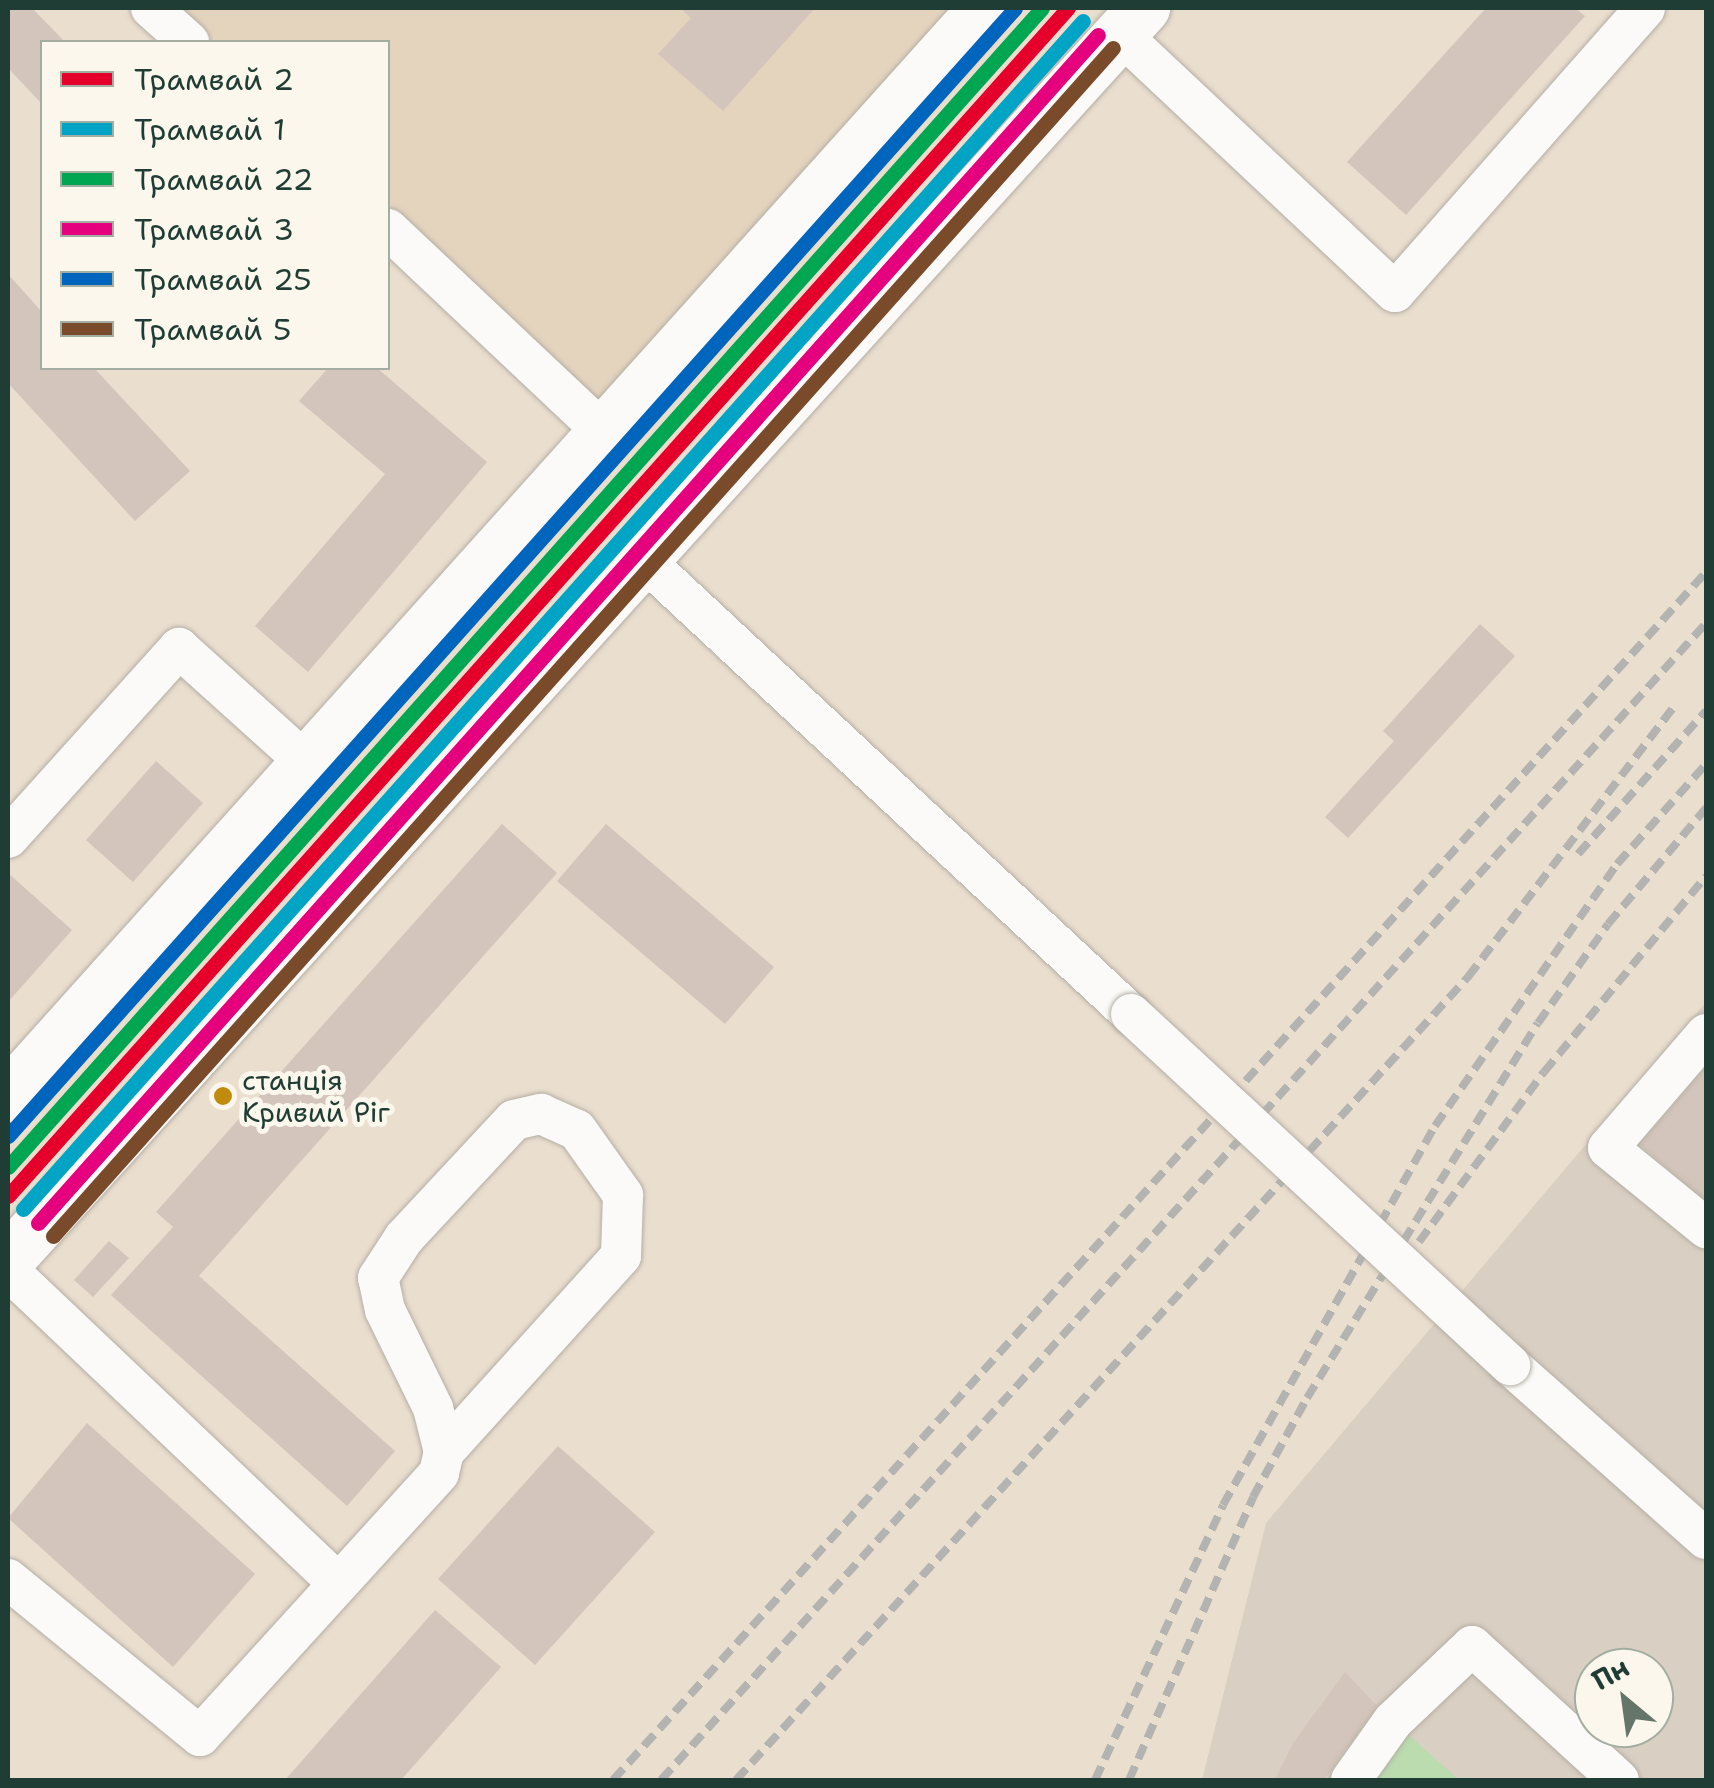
<!DOCTYPE html>
<meta charset="utf-8">
<style>
body{margin:0}
#map{position:relative;width:1714px;height:1788px;overflow:hidden;background:#eadecf;font-family:"Shantell Sans",sans-serif}
div>[style]{position:absolute}
[style*='--x']{left:calc(var(--x)*1px);top:calc(var(--y)*1px);width:calc(var(--w)*1px);rotate:calc(var(--a)*1deg)}
.built>*{inset:0;background:#e4d4be}
.industrial>*{inset:0;background:#dacfc3}
.green>*{inset:0;background:#badcaf}
.building>*{inset:0;background:#d3c5bb}
.roads{filter:drop-shadow(0 0 2px #b4afa5) drop-shadow(0 0 2px #b4afa5)}
.minor>*{height:40px;margin:-20px;padding:0 20px;transform-origin:20px;border-radius:20px;background:#fcfaf8}
.major>*{height:52px;margin:-26px;padding:0 26px;transform-origin:26px;border-radius:26px;background:#fcfaf8}
.rail>*{height:8px;margin-top:-4px;transform-origin:0;background:repeating-linear-gradient(90deg,#b3b4b1 0 15px,transparent 0 23px)}
.bridges{filter:drop-shadow(0 0 2px #b4afa5) drop-shadow(0 0 2px #b4afa5)}
.minor-bridge>*{height:40px;margin:-20px;padding:0 20px;transform-origin:20px;border-radius:20px;background:#fcfaf8}
.tram-1>*{height:15px;margin:-7.5px;padding:0 7.5px;transform-origin:7.5px;border-radius:7.5px;background:#e4002b}
.tram-2>*{height:15px;margin:-7.5px;padding:0 7.5px;transform-origin:7.5px;border-radius:7.5px;background:#02a4c6}
.tram-3>*{height:15px;margin:-7.5px;padding:0 7.5px;transform-origin:7.5px;border-radius:7.5px;background:#00a651}
.tram-4>*{height:15px;margin:-7.5px;padding:0 7.5px;transform-origin:7.5px;border-radius:7.5px;background:#e5007d}
.tram-5>*{height:15px;margin:-7.5px;padding:0 7.5px;transform-origin:7.5px;border-radius:7.5px;background:#0065bd}
.tram-6>*{height:15px;margin:-7.5px;padding:0 7.5px;transform-origin:7.5px;border-radius:7.5px;background:#7a4b2a}
.dots>*{width:28px;height:28px;translate:-50% -50%;box-sizing:border-box;border:5px solid #fbf7ec;border-radius:50%}
span{translate:-50% -50%;white-space:nowrap;text-align:center;line-height:1.15;-webkit-text-stroke:10px #fbf7ec;paint-order:stroke}
.bus-label{font-size:28px;color:#1f3d34}
.left{translate:0 -50%;text-align:left}
.frame{position:absolute;inset:0;border:10px solid #1f3d34;pointer-events:none}
.legend{position:absolute;left:40px;top:40px;width:350px;height:330px;box-sizing:border-box;background:#fbf7ec;border:2px solid #a3ada2;margin:0;padding:12px 18px;list-style:none;font-size:30px;color:#1f3d34}
.legend li{display:flex;align-items:center;gap:20px;height:50px}
.legend b{width:50px;border:2px solid #a3ada2}
.north{position:absolute;left:1574px;top:1648px;width:100px;height:100px;box-sizing:border-box;background:#fbf7ec;border:2px solid #a3ada2;border-radius:50%;rotate:331deg;font-size:28px;font-weight:700;line-height:40px;text-align:center;color:#1f3d34}
.north::after{content:'';display:block;margin:auto;width:35px;height:45px;background:#66756a;clip-path:polygon(50% 0,100% 100%,50% 72%,0 100%)}
</style>
<div id="map">
<div class="built">
<i style="clip-path:polygon(151px 8px,985px 8px,602px 431px,388px 229px,388px 42px,189px 42px)"></i>
</div>
<div class="industrial">
<i style="clip-path:polygon(evenodd,1706px 1002px,1706px 1780px,1202px 1780px,1266px 1523px,1706px 1002px,1594px 1668px,1654px 1668px,1654px 1728px,1594px 1728px,1594px 1668px)"></i>
</div>
<div class="green">
<i style="clip-path:polygon(1393px 1721px,1459px 1780px,1351px 1780px)"></i>
</div>
<div class="building">
<i style="clip-path:polygon(8px 8px,32px 8px,65px 42px,42px 42px,42px 104px,8px 68px)"></i>
<i style="clip-path:polygon(680px 8px,815px 8px,723px 111px,658px 54px,691px 18px)"></i>
<i style="clip-path:polygon(1486px 8px,1575px 8px,1585px 16px,1406px 215px,1347px 162px)"></i>
<i style="clip-path:polygon(8px 274px,42px 312px,42px 368px,94px 368px,190px 471px,135px 521px,8px 383px)"></i>
<i style="clip-path:polygon(328px 368px,377px 368px,487px 462px,308px 672px,255px 626px,385px 474px,299px 401px)"></i>
<i style="clip-path:polygon(1480px 624px,1515px 656px,1348px 838px,1325px 817px,1394px 741px,1383px 731px)"></i>
<i style="clip-path:polygon(156px 761px,203px 803px,133px 882px,86px 840px)"></i>
<i style="clip-path:polygon(502px 824px,557px 873px,199px 1276px,395px 1451px,347px 1506px,111px 1295px,173px 1227px,156px 1212px)"></i>
<i style="clip-path:polygon(606px 824px,774px 967px,725px 1024px,557px 881px)"></i>
<i style="clip-path:polygon(8px 873px,72px 930px,8px 1002px)"></i>
<i style="clip-path:polygon(1706px 1067px,1706px 1202px,1640px 1144px)"></i>
<i style="clip-path:polygon(109px 1241px,129px 1258px,93px 1297px,74px 1280px)"></i>
<i style="clip-path:polygon(87px 1423px,255px 1574px,173px 1667px,8px 1518px)"></i>
<i style="clip-path:polygon(558px 1446px,655px 1532px,535px 1665px,438px 1579px)"></i>
<i style="clip-path:polygon(435px 1610px,501px 1667px,401px 1780px,285px 1780px)"></i>
<i style="clip-path:polygon(1345px 1672px,1377px 1706px,1324px 1780px,1275px 1780px,1293px 1743px)"></i>
</div>
<div class="roads">
<div class="minor">
<i style="--x:151;--y:8;--w:51;--a:41.8"></i>
<i style="--x:1120;--y:34;--w:377;--a:43.2"></i>
<i style="--x:1395;--y:292;--w:378;--a:-48.6"></i>
<i style="--x:388;--y:229;--w:294;--a:43.3"></i>
<i style="--x:645;--y:561;--w:664;--a:42.99"></i>
<i style="--x:8;--y:838;--w:256;--a:-48"></i>
<i style="--x:179;--y:648;--w:173;--a:42"></i>
<i style="--x:1706;--y:1034;--w:150;--a:130.7"></i>
<i style="--x:1608;--y:1148;--w:127;--a:39.2"></i>
<i style="--x:8;--y:1270;--w:455;--a:43.5"></i>
<i style="--x:1510;--y:1365;--w:262;--a:41.6"></i>
<i style="--x:8;--y:1579;--w:248;--a:39.3"></i>
<i style="--x:200;--y:1736;--w:355;--a:-47.7"></i>
<i style="--x:439;--y:1473;--w:22;--a:-77"></i>
<i style="--x:444;--y:1452;--w:45;--a:-104"></i>
<i style="--x:433;--y:1408;--w:109;--a:-116.1"></i>
<i style="--x:385;--y:1310;--w:33;--a:-102"></i>
<i style="--x:378;--y:1278;--w:48;--a:-57"></i>
<i style="--x:404;--y:1238;--w:161;--a:-47"></i>
<i style="--x:514;--y:1120;--w:28;--a:-13"></i>
<i style="--x:541;--y:1114;--w:39;--a:24"></i>
<i style="--x:577;--y:1130;--w:80;--a:54.7"></i>
<i style="--x:623;--y:1195;--w:61;--a:91.9"></i>
<i style="--x:621;--y:1256;--w:264;--a:132.1"></i>
<i style="--x:1351;--y:1780;--w:72;--a:-54.6"></i>
<i style="--x:1393;--y:1721;--w:109;--a:-43.5"></i>
<i style="--x:1472;--y:1646;--w:199;--a:42.4"></i>
</div>
<div class="major">
<i style="--x:8;--y:1096;--w:1462;--a:-48.08"></i>
<i style="--x:8;--y:1260;--w:1691;--a:-47.78"></i>
</div>
</div>
<div class="rail">
<i style="--x:1578;--y:854;--w:192;--a:-48.2"></i>
<i style="--x:1419;--y:1242;--w:211;--a:-53.7"></i>
<i style="--x:1544;--y:1072;--w:254;--a:-50.4"></i>
<i style="--x:613;--y:1780;--w:1629;--a:-47.86"></i>
<i style="--x:661;--y:1780;--w:1559;--a:-47.91"></i>
<i style="--x:736;--y:1780;--w:1087;--a:-47.65"></i>
<i style="--x:1468;--y:977;--w:340;--a:-52.7"></i>
<i style="--x:1095;--y:1780;--w:303;--a:-65"></i>
<i style="--x:1223;--y:1505;--w:434;--a:-60.8"></i>
<i style="--x:1435;--y:1126;--w:319;--a:-55.2"></i>
<i style="--x:1617;--y:864;--w:134;--a:-48.3"></i>
<i style="--x:1129;--y:1780;--w:309;--a:-66.3"></i>
<i style="--x:1253;--y:1497;--w:113;--a:-61.4"></i>
<i style="--x:1307;--y:1398;--w:440;--a:-58.4"></i>
<i style="--x:1538;--y:1023;--w:121;--a:-54.7"></i>
<i style="--x:1608;--y:924;--w:152;--a:-49.8"></i>
</div>
<div class="bridges">
<div class="minor-bridge">
<i style="--x:1131;--y:1014;--w:517;--a:42.8"></i>
</div>
</div>
<div class="tram-1">
<i style="--x:8;--y:1196;--w:1592;--a:-48.26"></i>
</div>
<div class="tram-2">
<i style="--x:23;--y:1209;--w:1592;--a:-48.26"></i>
</div>
<div class="tram-3">
<i style="--x:8;--y:1167;--w:1553;--a:-48.26"></i>
</div>
<div class="tram-4">
<i style="--x:38;--y:1223;--w:1592;--a:-48.26"></i>
</div>
<div class="tram-5">
<i style="--x:8;--y:1136;--w:1512;--a:-48.24"></i>
</div>
<div class="tram-6">
<i style="--x:53;--y:1236;--w:1592;--a:-48.26"></i>
</div>
<div class="dots">
<i style="left:223px;top:1096px;background:#c18c0d"></i>
</div>
<div class="bus-label">
<span class="left" style="left:242px;top:1096px">станція<br>Кривий Ріг</span>
</div>
<div class="frame"></div>
<ul class="legend">
<li><b style="height:12px;background:#e4002b"></b>Трамвай 2</li>
<li><b style="height:12px;background:#02a4c6"></b>Трамвай 1</li>
<li><b style="height:12px;background:#00a651"></b>Трамвай 22</li>
<li><b style="height:12px;background:#e5007d"></b>Трамвай 3</li>
<li><b style="height:12px;background:#0065bd"></b>Трамвай 25</li>
<li><b style="height:12px;background:#7a4b2a"></b>Трамвай 5</li>
</ul>
<div class="north">Пн</div>
</div>
